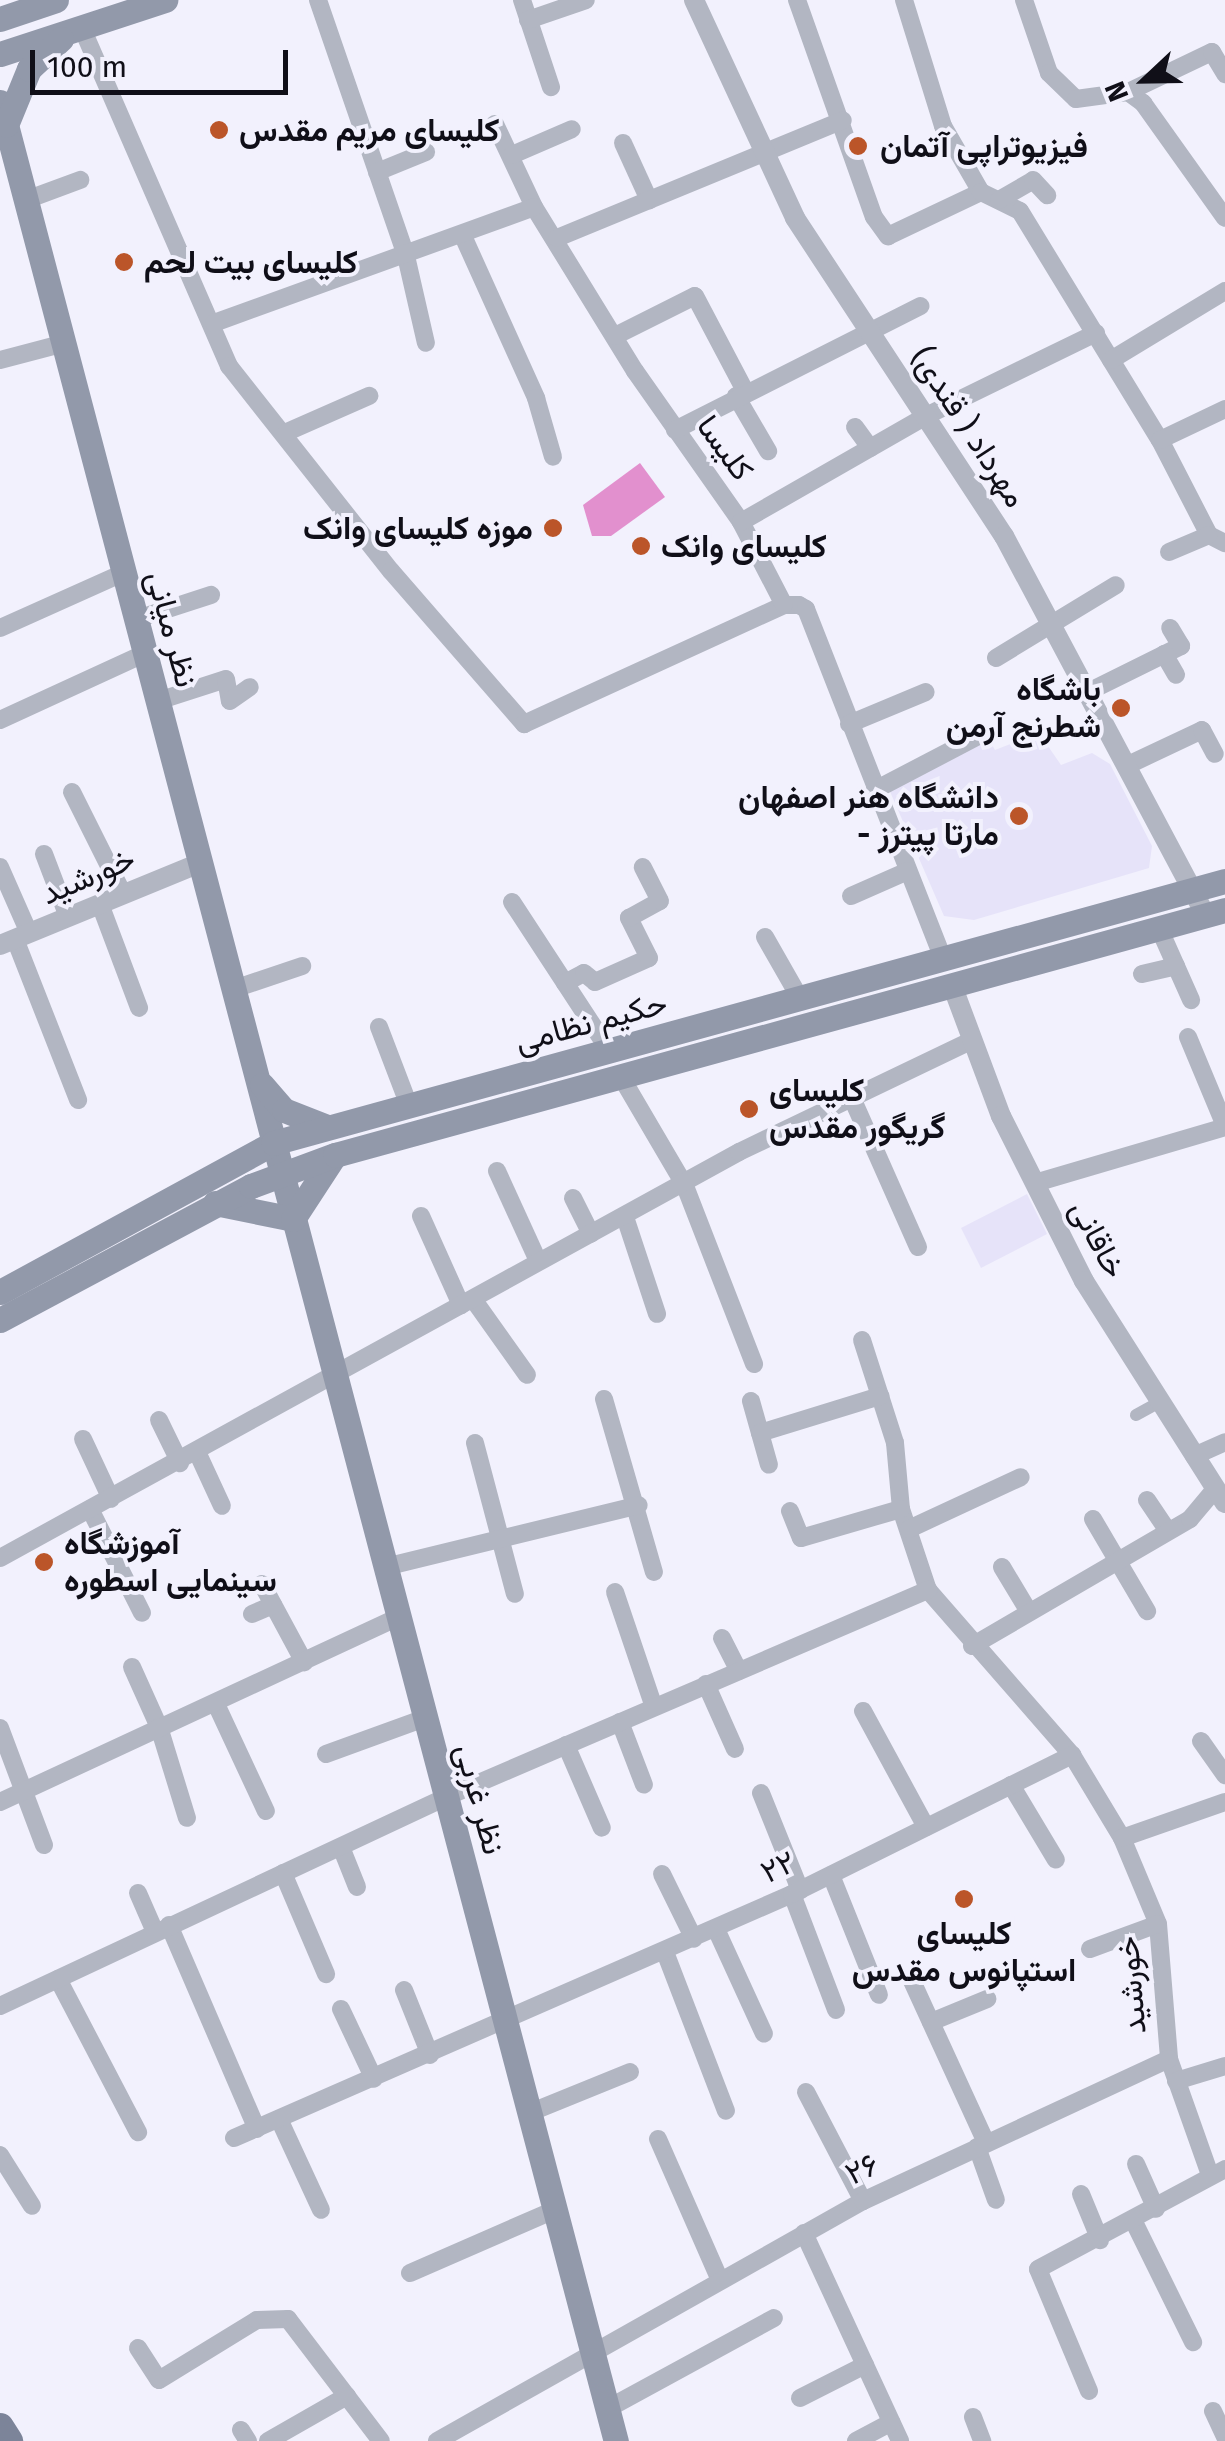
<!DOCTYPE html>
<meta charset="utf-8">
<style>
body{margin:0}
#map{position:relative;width:1225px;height:2441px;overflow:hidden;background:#f2f1fd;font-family:"Fira Sans",Vazirmatn,sans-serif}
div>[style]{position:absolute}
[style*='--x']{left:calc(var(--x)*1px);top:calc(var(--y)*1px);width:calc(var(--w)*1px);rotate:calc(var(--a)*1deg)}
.built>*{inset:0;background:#e6e3f9}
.forest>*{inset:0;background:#e290ce}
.pedestrian>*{height:12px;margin:-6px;padding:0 6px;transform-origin:6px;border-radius:6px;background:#b2b6c2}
.minor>*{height:18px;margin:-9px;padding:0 9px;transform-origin:9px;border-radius:9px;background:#b2b6c2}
.tertiary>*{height:20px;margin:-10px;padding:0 10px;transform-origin:10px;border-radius:10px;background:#b2b6c2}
.secondary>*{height:25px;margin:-12.5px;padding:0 12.5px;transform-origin:12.5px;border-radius:12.5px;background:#9299aa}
.primary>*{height:28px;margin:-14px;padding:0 14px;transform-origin:14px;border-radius:14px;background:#7c8499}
.dots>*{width:28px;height:28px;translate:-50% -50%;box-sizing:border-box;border:5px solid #f2f1fd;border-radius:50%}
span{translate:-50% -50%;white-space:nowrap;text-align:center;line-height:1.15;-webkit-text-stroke:8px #f2f1fd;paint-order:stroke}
.poi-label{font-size:32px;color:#100f18;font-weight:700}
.left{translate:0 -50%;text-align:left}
.right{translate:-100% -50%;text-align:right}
.street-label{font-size:32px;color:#100f18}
.north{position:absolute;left:1095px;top:30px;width:100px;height:100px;-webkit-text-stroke:8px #f2f1fd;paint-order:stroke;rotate:248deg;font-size:28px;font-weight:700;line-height:40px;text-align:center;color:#100f18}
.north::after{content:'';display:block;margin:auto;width:35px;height:45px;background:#100f18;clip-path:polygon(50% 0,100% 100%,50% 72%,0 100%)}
.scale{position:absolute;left:30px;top:50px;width:258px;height:45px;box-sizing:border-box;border:5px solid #100f18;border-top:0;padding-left:12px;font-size:30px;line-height:35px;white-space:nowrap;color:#100f18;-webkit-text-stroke:8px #f2f1fd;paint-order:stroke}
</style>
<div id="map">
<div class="built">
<i style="clip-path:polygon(1039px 733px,1061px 765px,1092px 753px,1110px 764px,1152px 846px,1149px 868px,974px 920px,944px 916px,888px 787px,987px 736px,995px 750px)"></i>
<i style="clip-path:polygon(1027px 1194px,1047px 1234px,981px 1268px,961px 1228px)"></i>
</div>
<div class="forest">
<i style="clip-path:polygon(640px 463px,665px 497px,611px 536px,592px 536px,583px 505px)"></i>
</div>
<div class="pedestrian">
<i style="--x:1136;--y:1415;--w:25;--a:-29"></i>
</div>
<div class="minor">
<i style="--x:318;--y:0;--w:271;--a:71"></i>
<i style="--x:406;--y:256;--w:89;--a:77.1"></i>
<i style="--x:522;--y:0;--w:92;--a:71.6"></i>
<i style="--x:797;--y:0;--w:230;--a:70.5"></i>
<i style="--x:874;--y:217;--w:24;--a:54"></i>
<i style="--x:888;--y:236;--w:103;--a:-25.3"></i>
<i style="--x:904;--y:0;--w:132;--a:72.8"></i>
<i style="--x:943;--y:126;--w:76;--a:60.1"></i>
<i style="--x:981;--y:192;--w:43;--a:26"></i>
<i style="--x:1020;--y:211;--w:268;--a:58.6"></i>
<i style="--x:1160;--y:440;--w:107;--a:62.7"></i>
<i style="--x:1209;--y:535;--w:18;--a:27"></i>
<i style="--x:1024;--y:0;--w:77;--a:71.1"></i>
<i style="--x:1049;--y:73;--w:37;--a:44"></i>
<i style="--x:1076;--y:99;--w:52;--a:-7.7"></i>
<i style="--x:1128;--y:92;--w:93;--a:-25.5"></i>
<i style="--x:1212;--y:52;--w:26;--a:59"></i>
<i style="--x:528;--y:20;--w:61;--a:-19"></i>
<i style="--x:82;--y:28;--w:369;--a:66.5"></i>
<i style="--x:229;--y:366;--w:261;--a:51.7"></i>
<i style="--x:391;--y:571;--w:203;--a:49"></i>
<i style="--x:524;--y:724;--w:286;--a:-24.6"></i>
<i style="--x:784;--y:605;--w:15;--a:0"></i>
<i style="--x:799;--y:605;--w:8;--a:30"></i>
<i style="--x:806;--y:609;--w:379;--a:68.6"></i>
<i style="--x:1128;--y:92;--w:19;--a:36"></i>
<i style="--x:1143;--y:103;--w:141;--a:54.5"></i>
<i style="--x:495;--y:124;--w:92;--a:64.8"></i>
<i style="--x:534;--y:207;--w:193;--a:58.4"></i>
<i style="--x:635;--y:371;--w:184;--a:54.9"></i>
<i style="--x:741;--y:522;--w:93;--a:62.6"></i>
<i style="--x:623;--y:143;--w:63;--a:65.5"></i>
<i style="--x:512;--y:155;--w:65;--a:-23.4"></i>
<i style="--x:377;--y:172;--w:53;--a:-22.2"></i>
<i style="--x:26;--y:200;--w:58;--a:-20.3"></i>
<i style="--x:999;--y:200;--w:39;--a:-30"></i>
<i style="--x:1033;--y:180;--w:21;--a:47"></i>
<i style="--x:463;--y:236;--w:178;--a:65.7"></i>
<i style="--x:536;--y:398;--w:61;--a:73.9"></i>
<i style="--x:557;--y:238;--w:309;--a:-22.4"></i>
<i style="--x:214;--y:323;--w:340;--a:-19.9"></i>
<i style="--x:615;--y:336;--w:89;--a:-26.6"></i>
<i style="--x:695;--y:296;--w:107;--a:62.2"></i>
<i style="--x:0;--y:360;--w:67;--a:-14.7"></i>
<i style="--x:1111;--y:360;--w:133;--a:-31.2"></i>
<i style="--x:736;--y:396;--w:64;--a:59.8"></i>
<i style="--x:855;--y:427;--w:26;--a:54"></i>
<i style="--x:675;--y:430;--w:275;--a:-26.8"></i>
<i style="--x:287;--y:432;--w:90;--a:-23.7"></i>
<i style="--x:1160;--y:440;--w:72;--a:-25.5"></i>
<i style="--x:741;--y:522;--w:215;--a:-29.8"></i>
<i style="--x:928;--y:415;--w:187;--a:-26"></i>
<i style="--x:1169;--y:552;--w:43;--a:-23"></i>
<i style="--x:137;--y:619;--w:78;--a:-18"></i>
<i style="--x:0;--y:628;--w:135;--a:-24.1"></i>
<i style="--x:1164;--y:654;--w:24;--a:60"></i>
<i style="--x:996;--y:658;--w:140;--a:-31.3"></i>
<i style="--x:1088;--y:692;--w:104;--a:-26.3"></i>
<i style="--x:1181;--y:646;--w:21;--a:-121"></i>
<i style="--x:158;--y:701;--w:71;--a:-17.9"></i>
<i style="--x:226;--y:679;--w:22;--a:80"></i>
<i style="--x:230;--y:701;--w:24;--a:-35"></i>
<i style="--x:0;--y:720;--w:161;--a:-24.7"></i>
<i style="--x:849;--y:724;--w:83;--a:-22.6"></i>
<i style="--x:1126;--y:766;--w:84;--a:-25.3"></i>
<i style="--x:1202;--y:730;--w:27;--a:62"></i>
<i style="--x:875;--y:790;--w:119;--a:-27.6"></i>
<i style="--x:72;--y:792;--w:114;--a:63.4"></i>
<i style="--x:44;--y:854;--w:67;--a:69.1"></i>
<i style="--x:0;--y:867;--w:72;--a:66.3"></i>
<i style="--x:851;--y:896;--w:62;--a:-23.7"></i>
<i style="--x:512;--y:902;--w:177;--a:56.8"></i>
<i style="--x:100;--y:904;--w:111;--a:69.4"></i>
<i style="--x:1159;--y:928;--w:79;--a:66"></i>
<i style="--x:765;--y:937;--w:73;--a:60.3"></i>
<i style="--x:15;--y:939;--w:173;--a:68.6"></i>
<i style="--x:1142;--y:974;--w:35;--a:-13"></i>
<i style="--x:565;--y:983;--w:21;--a:-28"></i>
<i style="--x:584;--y:973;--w:14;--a:39"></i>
<i style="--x:595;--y:982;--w:59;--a:-24"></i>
<i style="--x:649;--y:958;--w:45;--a:-116.6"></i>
<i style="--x:629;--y:918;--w:35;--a:-29"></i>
<i style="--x:660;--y:901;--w:38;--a:-117"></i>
<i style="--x:234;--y:989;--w:72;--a:-18.7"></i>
<i style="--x:379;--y:1027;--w:81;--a:69.1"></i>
<i style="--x:1188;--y:1037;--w:96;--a:67.4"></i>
<i style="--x:620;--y:1075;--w:129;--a:59.6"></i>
<i style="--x:685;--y:1186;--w:191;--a:68.8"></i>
<i style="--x:852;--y:1098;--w:163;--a:66.1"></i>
<i style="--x:497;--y:1171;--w:99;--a:65.5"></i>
<i style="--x:1035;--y:1183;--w:198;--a:-16.4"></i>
<i style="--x:573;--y:1198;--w:40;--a:63.4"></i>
<i style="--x:421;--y:1216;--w:98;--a:65.8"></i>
<i style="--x:625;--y:1217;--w:102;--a:71.7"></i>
<i style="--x:473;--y:1299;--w:93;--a:54.6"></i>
<i style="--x:862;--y:1340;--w:108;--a:72.2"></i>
<i style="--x:895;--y:1443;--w:66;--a:84.8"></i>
<i style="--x:901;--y:1509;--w:85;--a:71.6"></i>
<i style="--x:928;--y:1590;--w:219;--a:48.9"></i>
<i style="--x:1072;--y:1755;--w:97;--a:58.9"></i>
<i style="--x:1122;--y:1838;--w:93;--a:67.3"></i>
<i style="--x:1158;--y:1924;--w:135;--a:85.3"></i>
<i style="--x:1169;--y:2059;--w:123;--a:70.5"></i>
<i style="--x:604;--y:1399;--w:180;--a:73.9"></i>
<i style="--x:751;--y:1401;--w:66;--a:74.3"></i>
<i style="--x:159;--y:1420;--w:48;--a:64"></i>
<i style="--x:760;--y:1433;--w:126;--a:-17.1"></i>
<i style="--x:83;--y:1439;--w:66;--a:65"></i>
<i style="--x:475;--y:1443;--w:156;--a:75.2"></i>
<i style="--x:198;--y:1454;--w:57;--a:65.2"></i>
<i style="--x:1194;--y:1456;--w:34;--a:-24"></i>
<i style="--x:1147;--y:1500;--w:37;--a:56"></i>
<i style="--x:90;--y:1509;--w:116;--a:63.4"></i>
<i style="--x:790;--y:1511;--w:29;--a:68"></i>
<i style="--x:801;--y:1538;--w:104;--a:-16.2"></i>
<i style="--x:1093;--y:1519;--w:107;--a:59.6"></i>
<i style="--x:909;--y:1529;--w:123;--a:-24.9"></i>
<i style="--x:0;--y:1558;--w:843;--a:-28.78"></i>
<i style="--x:739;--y:1152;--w:257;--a:-25.6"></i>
<i style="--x:385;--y:1567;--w:261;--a:-13.7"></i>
<i style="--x:1002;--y:1567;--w:52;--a:59"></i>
<i style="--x:262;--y:1584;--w:89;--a:61.7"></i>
<i style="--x:615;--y:1592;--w:121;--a:71.3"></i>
<i style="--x:252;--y:1614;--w:23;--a:-23"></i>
<i style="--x:722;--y:1638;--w:37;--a:63"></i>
<i style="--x:972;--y:1646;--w:252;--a:-30.2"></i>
<i style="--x:1190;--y:1519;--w:39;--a:-50"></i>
<i style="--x:132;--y:1667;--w:66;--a:65.8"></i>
<i style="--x:159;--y:1727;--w:95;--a:72.9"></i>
<i style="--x:706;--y:1684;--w:71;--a:66"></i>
<i style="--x:216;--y:1704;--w:118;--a:65"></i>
<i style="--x:863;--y:1711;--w:132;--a:61.5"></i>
<i style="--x:620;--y:1722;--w:67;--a:69.1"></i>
<i style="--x:0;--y:1728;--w:125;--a:69.4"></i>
<i style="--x:1201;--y:1741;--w:42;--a:54.8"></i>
<i style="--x:566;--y:1745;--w:90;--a:66.6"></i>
<i style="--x:326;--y:1754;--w:105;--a:-20"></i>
<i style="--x:1011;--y:1785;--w:87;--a:59"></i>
<i style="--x:761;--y:1793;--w:105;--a:68.1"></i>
<i style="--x:0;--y:1802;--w:439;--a:-24.9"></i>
<i style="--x:1122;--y:1838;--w:109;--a:-19.3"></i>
<i style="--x:341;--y:1847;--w:43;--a:68.2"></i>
<i style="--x:283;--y:1873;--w:110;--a:66.9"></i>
<i style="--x:662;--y:1874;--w:72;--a:63.8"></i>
<i style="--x:831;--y:1875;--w:129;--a:68.2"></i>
<i style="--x:138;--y:1893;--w:43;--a:66.4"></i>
<i style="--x:792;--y:1894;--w:124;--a:69.2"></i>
<i style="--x:169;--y:1925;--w:222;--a:66.7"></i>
<i style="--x:716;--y:1929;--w:115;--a:65.4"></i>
<i style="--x:1090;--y:1949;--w:72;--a:-20.2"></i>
<i style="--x:665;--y:1952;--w:170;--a:69"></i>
<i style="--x:58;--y:1979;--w:173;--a:62.4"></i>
<i style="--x:912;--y:1981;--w:178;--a:65.4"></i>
<i style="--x:404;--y:1990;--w:70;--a:68.2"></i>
<i style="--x:0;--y:2006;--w:493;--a:-25.1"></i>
<i style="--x:446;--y:1797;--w:525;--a:-23.24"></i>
<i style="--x:341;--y:2009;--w:77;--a:64.8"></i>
<i style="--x:931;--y:2022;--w:61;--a:-22.3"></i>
<i style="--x:1176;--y:2081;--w:51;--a:-17"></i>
<i style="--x:806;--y:2092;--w:123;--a:62.4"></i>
<i style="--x:529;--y:2113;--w:109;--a:-22.1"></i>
<i style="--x:279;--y:2119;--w:100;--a:65.2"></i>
<i style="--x:234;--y:2138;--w:609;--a:-23.62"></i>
<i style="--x:792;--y:1894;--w:313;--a:-26.4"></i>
<i style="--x:658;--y:2139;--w:154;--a:66.3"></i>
<i style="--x:977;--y:2147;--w:56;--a:70.3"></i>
<i style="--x:0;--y:2155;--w:60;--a:57.9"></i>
<i style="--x:1136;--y:2164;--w:49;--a:66"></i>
<i style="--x:1081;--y:2194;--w:50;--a:67.6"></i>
<i style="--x:1134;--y:2222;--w:134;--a:63.8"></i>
<i style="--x:804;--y:2233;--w:229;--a:65.2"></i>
<i style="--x:410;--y:2273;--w:157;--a:-23.6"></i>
<i style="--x:138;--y:2348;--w:38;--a:57"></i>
<i style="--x:159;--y:2380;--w:115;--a:-31.5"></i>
<i style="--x:257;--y:2320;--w:31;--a:-2"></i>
<i style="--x:288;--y:2319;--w:153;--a:52.7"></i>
<i style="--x:1089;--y:2391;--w:132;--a:-112.7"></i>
<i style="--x:1038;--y:2269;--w:212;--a:-28.1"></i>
<i style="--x:800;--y:2398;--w:73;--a:-26.9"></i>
<i style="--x:607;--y:2409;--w:190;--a:-28.6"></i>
<i style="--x:1213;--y:2411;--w:29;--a:65"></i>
<i style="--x:973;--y:2417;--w:26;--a:69"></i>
<i style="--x:241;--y:2430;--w:13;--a:58"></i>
<i style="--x:268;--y:2441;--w:91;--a:-29.7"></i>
<i style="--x:437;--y:2441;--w:489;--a:-29.4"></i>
<i style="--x:863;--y:2201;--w:337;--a:-24.9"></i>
<i style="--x:856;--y:2441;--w:40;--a:-28"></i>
</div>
<div class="tertiary">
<i style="--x:694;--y:0;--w:240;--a:65.1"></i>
<i style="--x:795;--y:218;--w:381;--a:56.7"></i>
<i style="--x:1004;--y:536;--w:430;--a:62"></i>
<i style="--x:0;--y:945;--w:216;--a:-22.3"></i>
<i style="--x:952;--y:985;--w:140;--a:69.5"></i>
<i style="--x:1001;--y:1116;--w:185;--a:63.3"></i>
<i style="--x:1084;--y:1281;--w:263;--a:57.6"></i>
</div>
<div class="secondary">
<i style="--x:0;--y:19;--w:59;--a:-18.7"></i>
<i style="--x:0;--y:54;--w:174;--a:-18.1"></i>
<i style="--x:0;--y:102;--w:2419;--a:75.25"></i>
<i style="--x:6;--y:125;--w:61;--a:-67.7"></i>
<i style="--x:29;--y:69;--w:44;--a:-43.2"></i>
<i style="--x:262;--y:1085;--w:33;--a:49"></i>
<i style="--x:284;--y:1110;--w:46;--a:21.6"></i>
<i style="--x:215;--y:1203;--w:80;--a:11.6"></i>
<i style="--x:293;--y:1219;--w:75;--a:-56.9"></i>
<i style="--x:0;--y:1292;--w:311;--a:-28.6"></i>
<i style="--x:273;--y:1143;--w:987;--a:-15.39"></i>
<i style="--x:0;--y:1320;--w:285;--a:-28.1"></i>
<i style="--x:251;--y:1186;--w:90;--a:-20.3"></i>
<i style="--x:335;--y:1155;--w:923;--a:-15.39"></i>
</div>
<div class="primary">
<i style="--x:0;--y:2427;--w:17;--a:57"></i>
</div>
<div class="dots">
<i style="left:219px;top:130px;background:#bb5529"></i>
<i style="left:858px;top:146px;background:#bb5529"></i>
<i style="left:124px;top:262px;background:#bb5529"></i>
<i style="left:553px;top:528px;background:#bb5529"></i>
<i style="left:641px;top:546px;background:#bb5529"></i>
<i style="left:1121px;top:708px;background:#bb5529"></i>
<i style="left:1019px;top:816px;background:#bb5529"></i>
<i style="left:749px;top:1109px;background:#bb5529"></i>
<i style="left:44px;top:1562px;background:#bb5529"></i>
<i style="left:964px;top:1899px;background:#bb5529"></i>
</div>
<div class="poi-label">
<span class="left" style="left:239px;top:130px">کلیسای مریم مقدس</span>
<span class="left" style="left:880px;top:146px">فیزیوتراپی آتمان</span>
<span class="left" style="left:144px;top:262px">کلیسای بیت لحم</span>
<span class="right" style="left:533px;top:528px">موزه کلیسای وانک</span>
<span class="left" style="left:661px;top:546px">کلیسای وانک</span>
<span class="right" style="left:1101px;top:708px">باشگاه<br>شطرنج آرمن</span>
<span class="right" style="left:999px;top:816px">دانشگاه هنر اصفهان<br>- مارتا پیترز</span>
<span class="left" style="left:769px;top:1109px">کلیسای<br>گریگور مقدس</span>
<span class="left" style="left:64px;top:1562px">آموزشگاه<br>سینمایی اسطوره</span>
<span style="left:964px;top:1952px">کلیسای<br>استپانوس مقدس</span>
</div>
<div class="street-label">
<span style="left:969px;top:427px;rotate:57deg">مهرداد ( قندی)</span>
<span style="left:725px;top:448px;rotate:54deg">کلیسا</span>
<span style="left:172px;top:629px;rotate:75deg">نظر میانی</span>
<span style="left:88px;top:876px;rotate:-23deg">خورشید</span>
<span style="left:591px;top:1022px;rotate:-15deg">حکیم نظامی</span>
<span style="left:1098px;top:1239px;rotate:62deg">خاقانی</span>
<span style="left:480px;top:1799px;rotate:75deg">نظر غربی</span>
<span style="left:778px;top:1867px;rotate:-26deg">۲۲</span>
<span style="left:1131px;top:1985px;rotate:-95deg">خورشید</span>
<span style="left:862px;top:2169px;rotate:-26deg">۲۶</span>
</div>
<div class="north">N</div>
<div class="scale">100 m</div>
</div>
